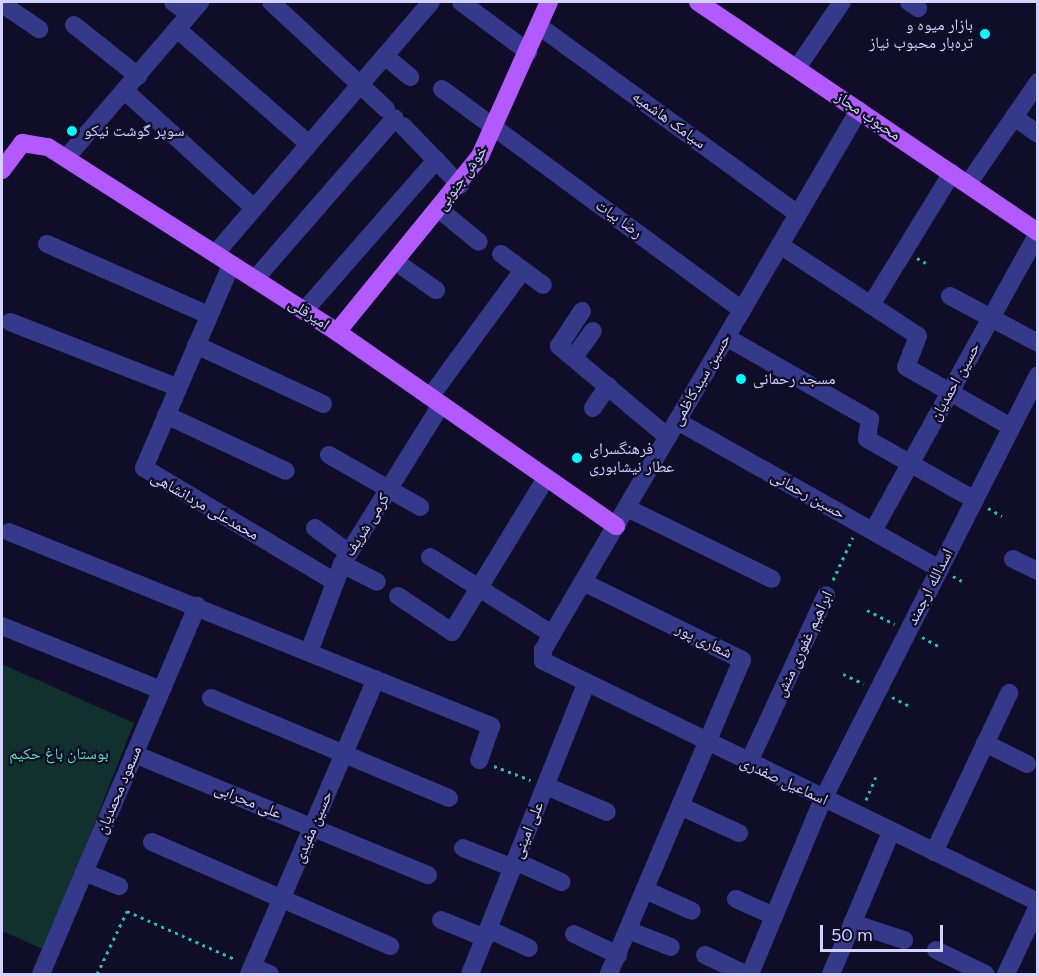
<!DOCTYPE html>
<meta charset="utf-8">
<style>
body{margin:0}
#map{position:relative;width:1039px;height:976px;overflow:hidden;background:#0f0d27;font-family:Figtree,"Noto Naskh Arabic",sans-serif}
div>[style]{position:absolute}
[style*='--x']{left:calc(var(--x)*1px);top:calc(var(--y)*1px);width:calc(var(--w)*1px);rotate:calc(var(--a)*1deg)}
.green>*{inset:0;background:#10312d}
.path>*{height:3px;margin-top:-1.5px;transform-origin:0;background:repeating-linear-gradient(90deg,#25c1aa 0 3px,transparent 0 7.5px)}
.minor>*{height:18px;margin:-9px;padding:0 9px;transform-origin:9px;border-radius:9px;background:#34398a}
.major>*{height:18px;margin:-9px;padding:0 9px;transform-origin:9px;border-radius:9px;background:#b35aff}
.dots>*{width:16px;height:16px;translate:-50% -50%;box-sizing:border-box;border:3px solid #0f0d27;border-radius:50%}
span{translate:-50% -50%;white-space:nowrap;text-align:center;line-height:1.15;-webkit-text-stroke:4.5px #0f0d27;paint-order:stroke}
.poi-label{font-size:16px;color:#d4d3ff}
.right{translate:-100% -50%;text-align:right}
.left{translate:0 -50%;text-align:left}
.street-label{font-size:16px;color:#d4d3ff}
.park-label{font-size:16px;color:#55e9b7}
.frame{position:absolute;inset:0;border:3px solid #d4d3ff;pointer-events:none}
.scale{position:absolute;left:820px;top:925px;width:123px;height:27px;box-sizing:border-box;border:3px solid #d4d3ff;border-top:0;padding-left:8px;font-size:18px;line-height:21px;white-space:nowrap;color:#d4d3ff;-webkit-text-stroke:4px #0f0d27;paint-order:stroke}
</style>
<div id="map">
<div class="green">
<i style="clip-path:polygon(2px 664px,134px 723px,45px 950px,2px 931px)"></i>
</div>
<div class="path">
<i style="--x:917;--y:258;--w:10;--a:29"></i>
<i style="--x:988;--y:508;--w:16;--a:30"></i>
<i style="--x:953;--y:576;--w:10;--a:29"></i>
<i style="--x:833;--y:580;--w:47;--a:-65.1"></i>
<i style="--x:867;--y:610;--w:31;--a:27"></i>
<i style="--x:922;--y:637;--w:21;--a:29"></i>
<i style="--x:843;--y:674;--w:23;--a:25"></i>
<i style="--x:892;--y:697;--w:22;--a:27"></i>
<i style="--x:494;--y:766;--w:39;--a:21"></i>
<i style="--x:866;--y:800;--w:25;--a:-67"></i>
<i style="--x:97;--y:974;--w:70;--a:-64.5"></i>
<i style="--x:127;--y:911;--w:120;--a:24"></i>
</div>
<div class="minor">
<i style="--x:173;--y:2;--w:20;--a:37"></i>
<i style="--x:271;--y:2;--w:157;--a:42.9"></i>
<i style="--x:461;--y:2;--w:84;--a:36.7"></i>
<i style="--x:909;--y:2;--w:11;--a:34"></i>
<i style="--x:2;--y:4;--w:45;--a:34"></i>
<i style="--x:74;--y:25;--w:82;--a:38.6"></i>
<i style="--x:539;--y:26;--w:320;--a:36"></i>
<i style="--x:177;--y:29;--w:175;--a:41.1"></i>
<i style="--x:385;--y:56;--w:33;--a:40"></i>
<i style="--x:797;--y:68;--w:80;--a:-55.7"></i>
<i style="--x:442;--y:89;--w:373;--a:36.4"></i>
<i style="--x:125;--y:91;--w:174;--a:42.2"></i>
<i style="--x:859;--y:110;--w:626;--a:120.34"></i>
<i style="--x:543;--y:650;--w:11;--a:90"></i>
<i style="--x:543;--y:661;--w:551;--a:25.96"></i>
<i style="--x:1014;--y:117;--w:29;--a:35"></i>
<i style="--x:403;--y:126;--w:82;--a:46"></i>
<i style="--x:66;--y:158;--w:206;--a:-49.3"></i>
<i style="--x:968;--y:184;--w:124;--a:-55.5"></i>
<i style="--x:440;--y:210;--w:50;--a:39.4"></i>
<i style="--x:47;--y:244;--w:177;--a:23.7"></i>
<i style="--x:780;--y:245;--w:165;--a:33.4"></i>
<i style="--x:918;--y:336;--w:33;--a:111"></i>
<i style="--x:906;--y:367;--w:121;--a:29.7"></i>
<i style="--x:215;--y:254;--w:332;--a:-49.4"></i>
<i style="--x:501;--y:254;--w:52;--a:36.4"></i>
<i style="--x:396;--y:262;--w:49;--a:35"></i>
<i style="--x:231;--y:265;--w:221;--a:113.2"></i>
<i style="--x:144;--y:468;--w:222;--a:30.8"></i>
<i style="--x:255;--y:279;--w:213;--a:-49"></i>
<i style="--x:950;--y:296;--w:100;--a:28.1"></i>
<i style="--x:871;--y:305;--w:155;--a:-58.5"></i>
<i style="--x:304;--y:311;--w:201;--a:-48.8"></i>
<i style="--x:582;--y:311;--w:42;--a:123.3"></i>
<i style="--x:559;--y:346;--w:142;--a:39.9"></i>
<i style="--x:10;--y:322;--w:179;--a:21.3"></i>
<i style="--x:726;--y:337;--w:166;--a:29.7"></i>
<i style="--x:870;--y:419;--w:20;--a:99"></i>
<i style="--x:867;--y:439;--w:124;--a:29.5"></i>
<i style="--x:196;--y:345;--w:140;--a:24.9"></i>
<i style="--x:574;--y:357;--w:32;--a:-54"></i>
<i style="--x:430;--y:397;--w:157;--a:-53.8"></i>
<i style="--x:593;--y:408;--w:27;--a:-56"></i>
<i style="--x:166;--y:415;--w:132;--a:25"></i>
<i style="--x:677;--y:421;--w:302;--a:29.4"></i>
<i style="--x:329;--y:455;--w:105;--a:29.7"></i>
<i style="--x:627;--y:508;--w:161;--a:26.1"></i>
<i style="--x:315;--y:528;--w:42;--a:36.3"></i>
<i style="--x:873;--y:531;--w:341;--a:-61"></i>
<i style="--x:9;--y:532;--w:520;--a:21.92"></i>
<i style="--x:491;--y:726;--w:36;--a:109"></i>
<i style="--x:430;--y:557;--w:144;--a:32.3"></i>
<i style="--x:1013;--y:559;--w:28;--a:26"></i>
<i style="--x:342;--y:564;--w:39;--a:27"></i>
<i style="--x:583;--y:582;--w:177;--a:26.1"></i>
<i style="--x:742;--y:660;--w:341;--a:113"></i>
<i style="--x:398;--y:596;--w:65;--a:33.7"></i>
<i style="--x:452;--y:632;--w:180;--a:-58.6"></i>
<i style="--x:2;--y:626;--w:171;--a:21.9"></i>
<i style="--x:309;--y:652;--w:94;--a:-69.4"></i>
<i style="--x:342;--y:564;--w:187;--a:-58.1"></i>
<i style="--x:211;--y:698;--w:258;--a:22.8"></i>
<i style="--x:985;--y:743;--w:47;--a:26.6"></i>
<i style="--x:134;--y:754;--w:318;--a:22.4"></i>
<i style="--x:748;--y:764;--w:186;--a:-65.2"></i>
<i style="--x:546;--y:786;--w:66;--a:23.1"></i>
<i style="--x:680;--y:806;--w:65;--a:24.6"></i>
<i style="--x:152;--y:842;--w:260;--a:23.6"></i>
<i style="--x:463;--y:848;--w:54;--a:21.8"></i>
<i style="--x:934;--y:852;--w:176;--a:-64.7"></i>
<i style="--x:515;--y:861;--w:51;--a:24.5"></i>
<i style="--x:84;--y:872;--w:38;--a:22"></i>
<i style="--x:645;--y:890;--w:51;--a:24.1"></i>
<i style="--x:736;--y:899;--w:42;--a:24.1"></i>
<i style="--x:441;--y:920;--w:48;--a:22.2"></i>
<i style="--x:852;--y:923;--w:55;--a:18.1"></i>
<i style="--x:488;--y:929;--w:45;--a:24.9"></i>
<i style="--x:628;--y:930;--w:46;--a:21.6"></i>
<i style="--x:574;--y:934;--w:49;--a:25.5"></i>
<i style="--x:936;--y:950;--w:55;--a:26.1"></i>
<i style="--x:705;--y:955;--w:44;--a:25.4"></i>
<i style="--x:252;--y:967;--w:19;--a:21"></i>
<i style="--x:41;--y:974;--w:400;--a:-67"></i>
<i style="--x:249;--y:974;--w:321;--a:-66.7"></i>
<i style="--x:470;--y:974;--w:310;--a:-68.2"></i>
<i style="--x:750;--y:974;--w:190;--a:-67.4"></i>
<i style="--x:823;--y:799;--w:475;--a:-63.1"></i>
<i style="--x:831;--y:974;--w:154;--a:-67.1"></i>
<i style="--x:1006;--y:974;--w:75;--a:-64.8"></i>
</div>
<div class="major">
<i style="--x:698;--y:2;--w:410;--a:34.1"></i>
<i style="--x:2;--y:170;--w:34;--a:-53"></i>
<i style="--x:22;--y:143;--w:26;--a:9"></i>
<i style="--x:48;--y:147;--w:343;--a:32.6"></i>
<i style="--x:337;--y:332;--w:340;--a:34.8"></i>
<i style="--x:337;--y:332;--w:227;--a:-50.9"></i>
<i style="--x:480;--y:156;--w:169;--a:-65.9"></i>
</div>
<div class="dots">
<i style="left:985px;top:34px;background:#00fbfe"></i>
<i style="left:72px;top:131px;background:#00fbfe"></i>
<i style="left:741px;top:379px;background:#00fbfe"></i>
<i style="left:577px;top:458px;background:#00fbfe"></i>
</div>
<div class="poi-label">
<span class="right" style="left:973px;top:34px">بازار میوه و<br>تره‌بار محبوب نیاز</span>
<span class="left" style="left:84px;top:131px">سوپر گوشت نیکو</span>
<span class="left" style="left:753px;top:379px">مسجد رحمانی</span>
<span class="left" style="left:589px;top:458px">فرهنگسرای<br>عطار نیشابوری</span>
</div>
<div class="street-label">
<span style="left:868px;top:116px;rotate:34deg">محبوب مجاز</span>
<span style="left:669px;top:120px;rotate:36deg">سیامک هاشمیه</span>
<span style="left:462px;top:178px;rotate:-54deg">خوش جنوبی</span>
<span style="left:619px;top:219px;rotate:36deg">رضا بیات</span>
<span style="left:309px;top:314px;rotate:33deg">امیرقلی</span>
<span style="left:701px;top:380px;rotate:-60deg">حسین سیدکاظمی</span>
<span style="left:955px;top:382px;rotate:-61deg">حسین احمدیان</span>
<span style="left:808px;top:495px;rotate:29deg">حسین رحمانی</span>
<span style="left:205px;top:506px;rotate:30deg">محمدعلی مردانشاهی</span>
<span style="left:367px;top:525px;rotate:-58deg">کرمی شریف</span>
<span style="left:930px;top:587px;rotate:-63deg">اسدالله ارجمند</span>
<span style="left:704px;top:641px;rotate:26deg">شعاری پور</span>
<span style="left:804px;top:644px;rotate:-65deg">ابراهیم غفوری منش</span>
<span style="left:784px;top:781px;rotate:25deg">اسماعیل صفدری</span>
<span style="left:119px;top:790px;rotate:-67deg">مسعود محمدیان</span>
<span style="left:248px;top:801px;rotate:22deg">علی محرابی</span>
<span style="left:313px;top:827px;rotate:-67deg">حسین مفیدی</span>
<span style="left:528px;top:830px;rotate:-68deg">علی امینی</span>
</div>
<div class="park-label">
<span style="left:59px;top:754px">بوستان باغ حکیم</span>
</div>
<div class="frame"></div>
<div class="scale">50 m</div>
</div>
